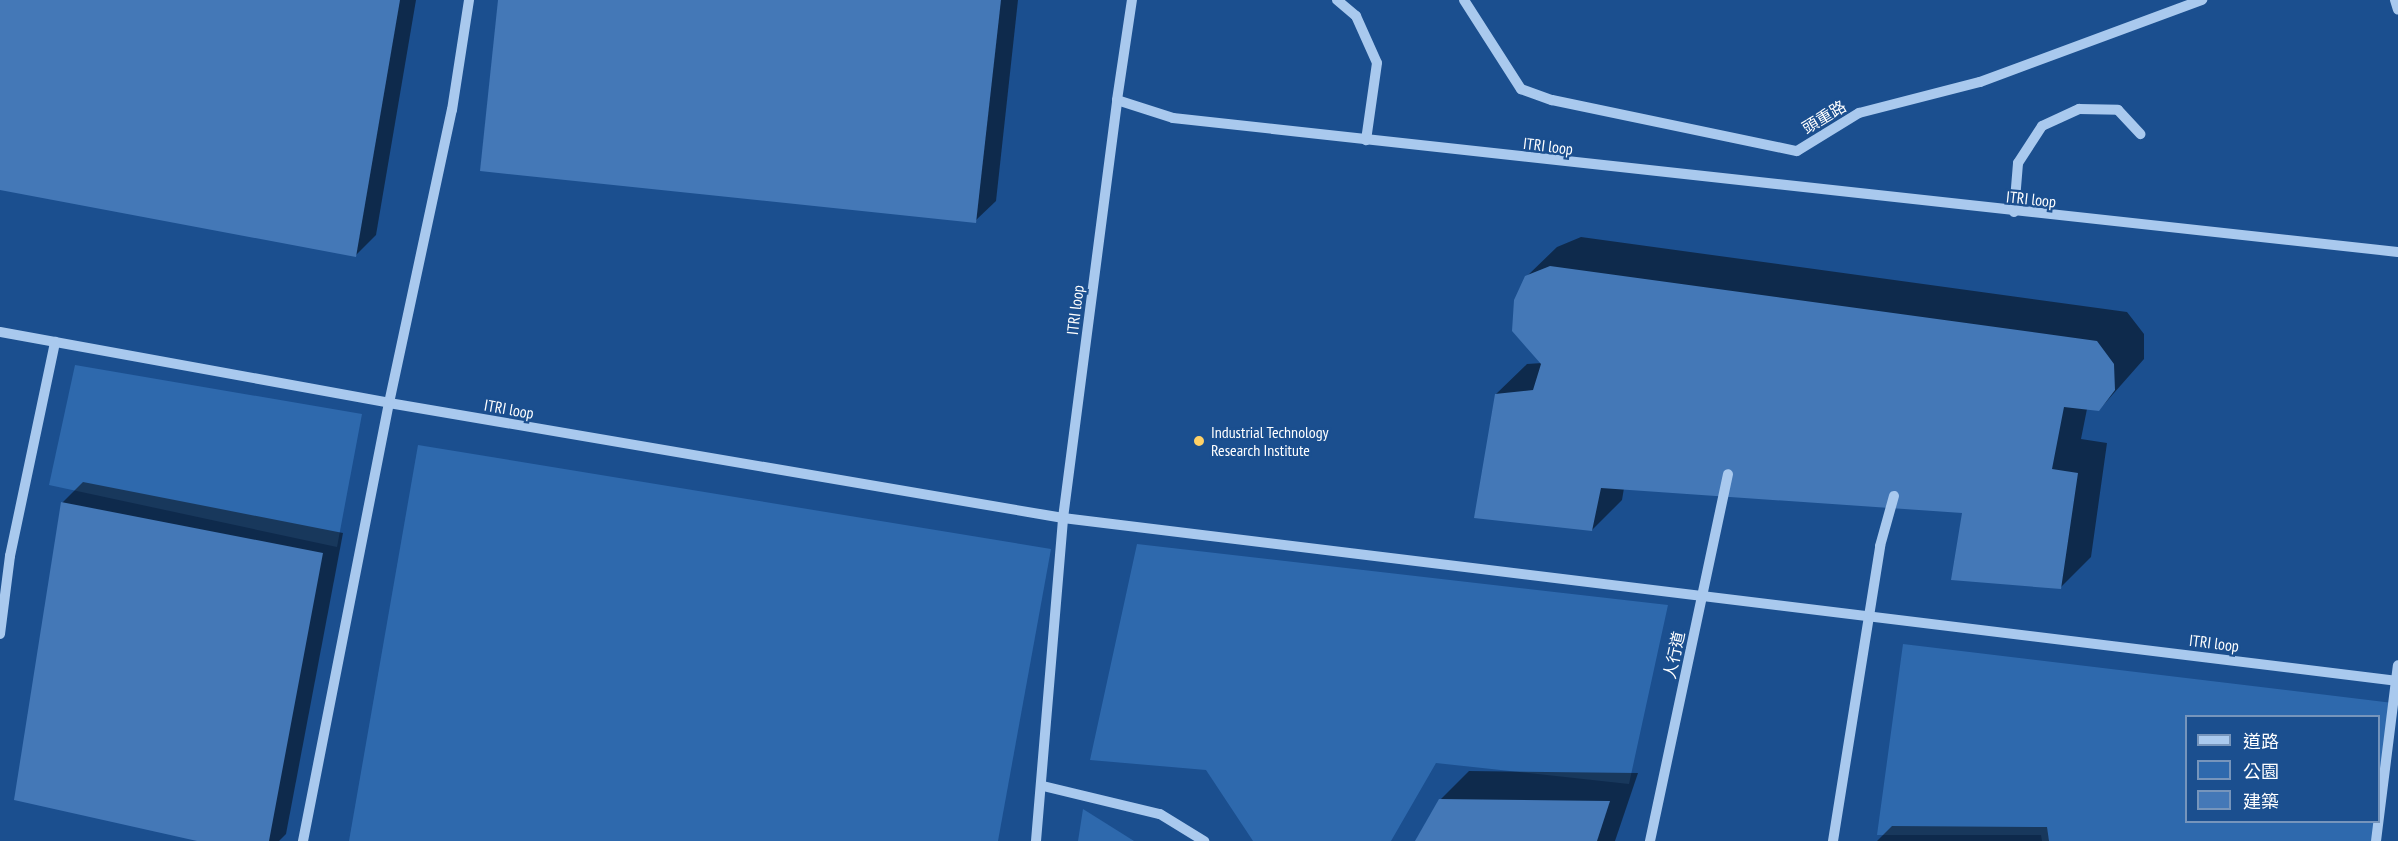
<!DOCTYPE html>
<meta charset="utf-8">
<style>
body{margin:0}
#map{position:relative;width:2398px;height:841px;overflow:hidden;background:#1b4f8f;font-family:"PT Sans Narrow","Noto Sans TC",sans-serif}
div>[style]{position:absolute}
[style*='--x']{left:calc(var(--x)*1px);top:calc(var(--y)*1px);width:calc(var(--w)*1px);rotate:calc(var(--a)*1deg)}
.green>*{inset:0;background:#2e69ad}
.shadow>*{inset:0;background:#0007}
.building>*{inset:0;background:#4478b7}
.minor>*{height:10px;margin:-5px;padding:0 5px;transform-origin:5px;border-radius:5px;background:#a9c9ee}
.minor-bridge>*{height:10px;margin:-5px;padding:0 5px;transform-origin:5px;border-radius:5px;background:#a9c9ee}
.dots>*{width:16px;height:16px;translate:-50% -50%;box-sizing:border-box;border:3px solid #1b4f8f;border-radius:50%}
span{translate:-50% -50%;white-space:nowrap;text-align:center;line-height:1.15;-webkit-text-stroke:4.5px #1b4f8f;paint-order:stroke}
.street-label{font-size:16px;color:#fff}
.poi-label{font-size:16px;color:#fff}
.left{translate:0 -50%;text-align:left}
.legend{position:absolute;left:2185px;top:715px;width:195px;height:108px;box-sizing:border-box;background:#1b4f8f;border:2px solid #7695bc;margin:0;padding:8px 10px;list-style:none;font-size:18px;color:#fff}
.legend li{display:flex;align-items:center;gap:12px;height:30px}
.legend b{width:30px;border:2px solid #7695bc}
</style>
<div id="map">
<div class="green">
<i style="clip-path:polygon(75px 365px,362px 414px,337px 547px,49px 485px)"></i>
<i style="clip-path:polygon(418px 445px,1051px 549px,998px 841px,349px 841px)"></i>
<i style="clip-path:polygon(1137px 544px,1668px 605px,1629px 784px,1436px 763px,1391px 841px,1253px 841px,1206px 770px,1090px 760px)"></i>
<i style="clip-path:polygon(1903px 644px,2393px 703px,2379px 811px,2378px 716px,2186px 716px,2186px 822px,2377px 822px,2374px 841px,2042px 841px,2041px 835px,1877px 835px)"></i>
<i style="clip-path:polygon(1083px 809px,1134px 841px,1078px 841px)"></i>
</div>
<div class="shadow">
<i style="clip-path:polygon(0 0,416px 0,376px 235px,356px 255px,0 188px)"></i>
<i style="clip-path:polygon(500px 0,1018px 0,996px 201px,975px 221px)"></i>
<i style="clip-path:polygon(1581px 237px,2127px 312px,2144px 334px,2144px 359px,2099px 410px,2087px 409px,2081px 439px,2107px 443px,2091px 557px,2061px 587px,1963px 512px,1624px 488px,1622px 500px,1592px 530px,1496px 394px,1527px 364px,1542px 363px,1526px 277px,1557px 247px)"></i>
<i style="clip-path:polygon(83px 482px,343px 533px,286px 834px,279px 841px,204px 841px,62px 503px)"></i>
<i style="clip-path:polygon(1469px 771px,1638px 773px,1615px 841px,1417px 841px,1440px 800px)"></i>
<i style="clip-path:polygon(1892px 826px,2047px 827px,2049px 841px,1877px 841px)"></i>
</div>
<div class="building">
<i style="clip-path:polygon(0 0,400px 0,356px 257px,0 190px)"></i>
<i style="clip-path:polygon(498px 0,1001px 0,976px 223px,480px 171px)"></i>
<i style="clip-path:polygon(1550px 266px,2097px 341px,2114px 364px,2115px 390px,2099px 411px,2064px 407px,2052px 469px,2078px 473px,2061px 589px,1951px 580px,1962px 513px,1601px 488px,1592px 531px,1474px 518px,1495px 394px,1533px 390px,1541px 364px,1512px 331px,1514px 300px,1525px 276px)"></i>
<i style="clip-path:polygon(61px 502px,323px 553px,269px 841px,197px 841px,14px 800px)"></i>
<i style="clip-path:polygon(1439px 799px,1610px 801px,1597px 841px,1415px 841px)"></i>
</div>
<div class="minor">
<i style="--x:1337;--y:0;--w:25;--a:40"></i>
<i style="--x:1356;--y:16;--w:51;--a:65.9"></i>
<i style="--x:1377;--y:63;--w:78;--a:98.1"></i>
<i style="--x:1464;--y:0;--w:106;--a:57.4"></i>
<i style="--x:1521;--y:89;--w:33;--a:20"></i>
<i style="--x:1552;--y:100;--w:250;--a:11.8"></i>
<i style="--x:1797;--y:151;--w:73;--a:-31.5"></i>
<i style="--x:1859;--y:113;--w:125;--a:-14.4"></i>
<i style="--x:1980;--y:82;--w:237;--a:-20.3"></i>
<i style="--x:2395;--y:0;--w:10;--a:73"></i>
<i style="--x:1117;--y:100;--w:101;--a:-81.5"></i>
<i style="--x:2014;--y:212;--w:49;--a:-85.3"></i>
<i style="--x:2018;--y:163;--w:44;--a:-57"></i>
<i style="--x:2042;--y:126;--w:41;--a:-24.7"></i>
<i style="--x:2079;--y:109;--w:39;--a:1"></i>
<i style="--x:2118;--y:110;--w:33;--a:47"></i>
<i style="--x:0;--y:332;--w:395;--a:10.3"></i>
<i style="--x:389;--y:403;--w:300;--a:-77.9"></i>
<i style="--x:452;--y:110;--w:111;--a:-81.2"></i>
<i style="--x:0;--y:634;--w:79;--a:-82.7"></i>
<i style="--x:10;--y:556;--w:219;--a:-78.1"></i>
<i style="--x:1043;--y:786;--w:120;--a:13.5"></i>
<i style="--x:1160;--y:814;--w:52;--a:31.5"></i>
<i style="--x:303;--y:841;--w:446;--a:-78.9"></i>
<i style="--x:389;--y:403;--w:684;--a:9.68"></i>
<i style="--x:1063;--y:518;--w:1345;--a:6.96"></i>
<i style="--x:1036;--y:841;--w:324;--a:-85.2"></i>
<i style="--x:1063;--y:518;--w:421;--a:-82.6"></i>
<i style="--x:1117;--y:100;--w:59;--a:17.8"></i>
<i style="--x:1173;--y:118;--w:1232;--a:6.24"></i>
<i style="--x:2376;--y:841;--w:177;--a:-82.9"></i>
</div>
<div class="minor-bridge">
<i style="--x:1650;--y:841;--w:375;--a:-78"></i>
<i style="--x:1833;--y:841;--w:299;--a:-80.9"></i>
<i style="--x:1880;--y:546;--w:52;--a:-74.4"></i>
</div>
<div class="dots">
<i style="left:1199px;top:441px;background:#ffd166"></i>
</div>
<div class="street-label">
<span style="left:1824px;top:117px;rotate:-31deg">頭重路</span>
<span style="left:1548px;top:146px;rotate:7deg">ITRI loop</span>
<span style="left:2031px;top:199px;rotate:6deg">ITRI loop</span>
<span style="left:1075px;top:310px;rotate:-83deg">ITRI loop</span>
<span style="left:509px;top:409px;rotate:10deg">ITRI loop</span>
<span style="left:2214px;top:643px;rotate:7deg">ITRI loop</span>
<span style="left:1674px;top:655px;rotate:-78deg">人行道</span>
</div>
<div class="poi-label">
<span class="left" style="left:1211px;top:441px">Industrial Technology<br>Research Institute</span>
</div>
<ul class="legend">
<li><b style="height:8px;background:#a9c9ee"></b>道路</li>
<li><b style="height:16px;background:#2e69ad"></b>公園</li>
<li><b style="height:16px;background:#4478b7"></b>建築</li>
</ul>
</div>
